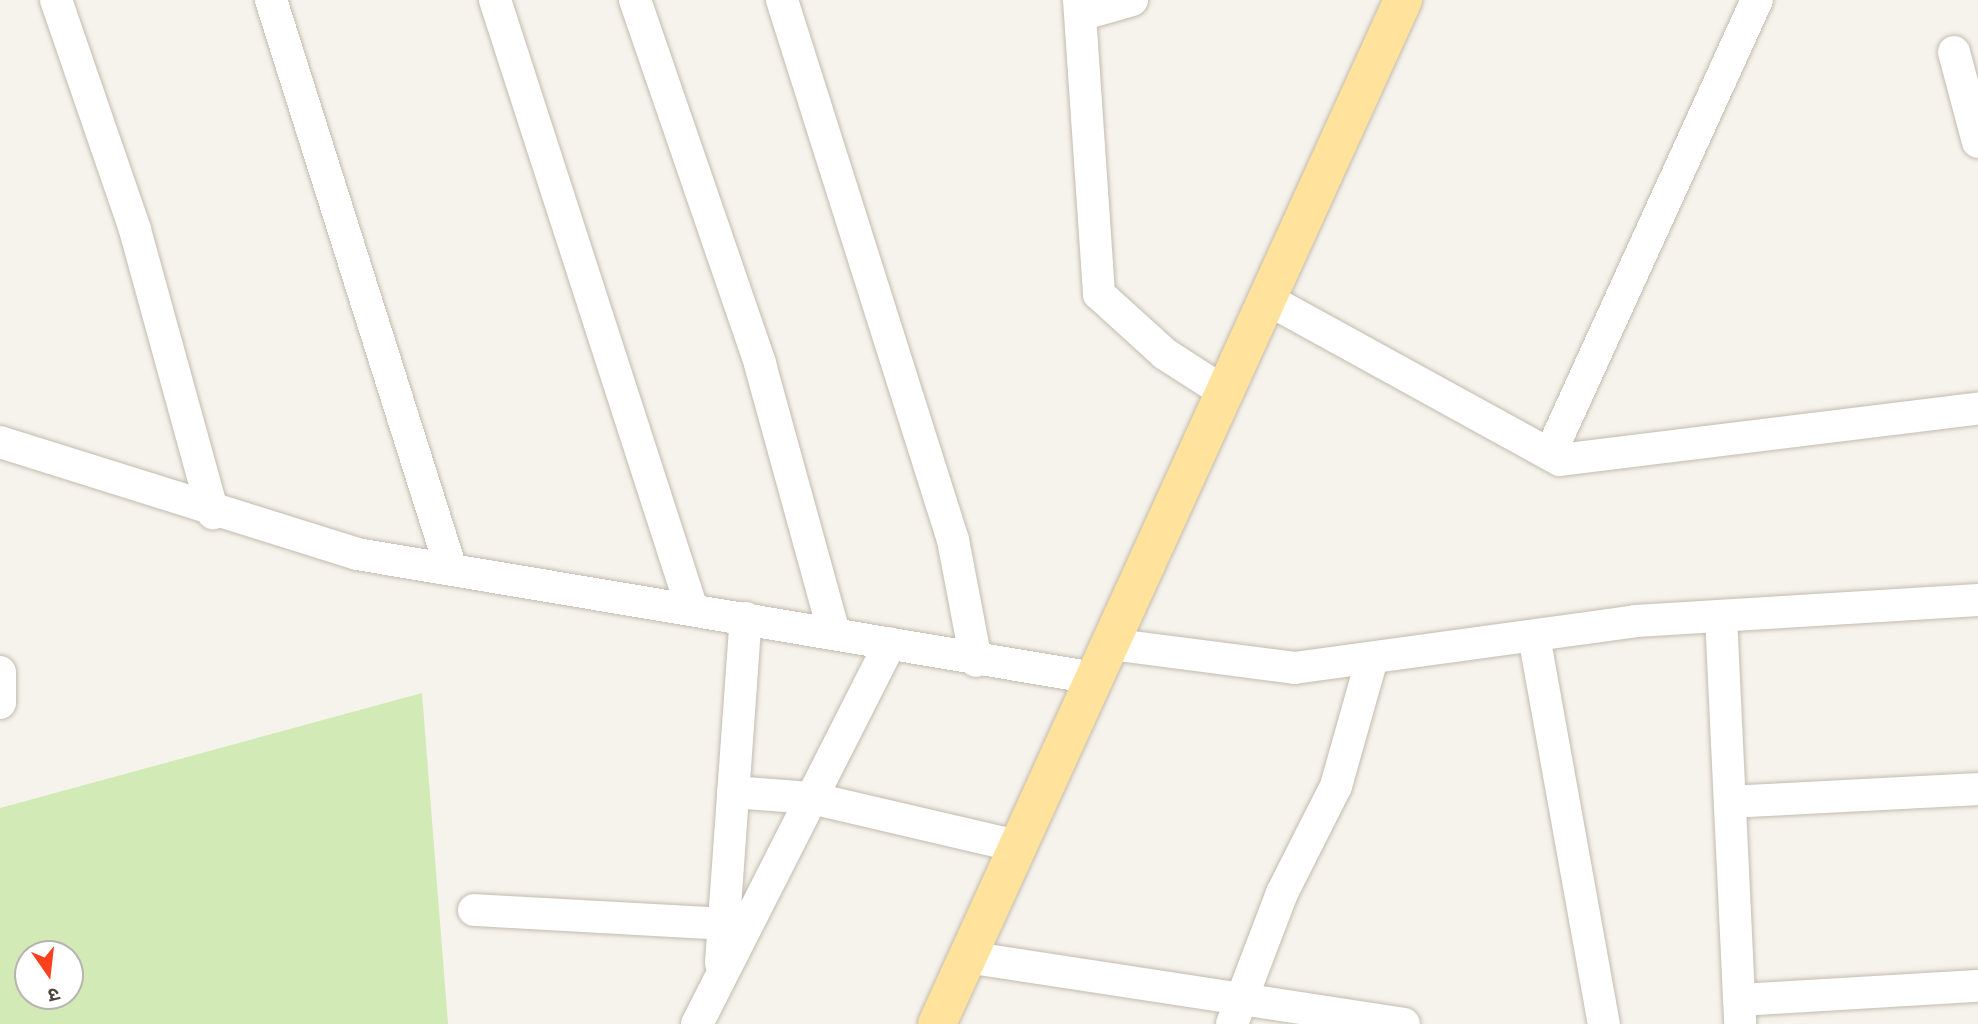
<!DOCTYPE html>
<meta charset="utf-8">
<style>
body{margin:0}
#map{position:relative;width:1978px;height:1024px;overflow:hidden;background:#f6f3ec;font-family:"Source Sans 3","Noto Sans Devanagari",sans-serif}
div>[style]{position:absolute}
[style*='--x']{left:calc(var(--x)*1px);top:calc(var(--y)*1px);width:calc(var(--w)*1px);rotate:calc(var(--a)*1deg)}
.green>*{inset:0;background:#d2eab5}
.roads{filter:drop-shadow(0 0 2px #c2bbae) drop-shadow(0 0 2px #c2bbae)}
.street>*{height:32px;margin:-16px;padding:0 16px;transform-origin:16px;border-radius:16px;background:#fff}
.primary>*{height:38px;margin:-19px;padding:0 19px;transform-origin:19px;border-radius:19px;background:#ffe39c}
span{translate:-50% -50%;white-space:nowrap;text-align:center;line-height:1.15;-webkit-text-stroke:6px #fff;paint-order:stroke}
.north{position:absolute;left:14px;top:940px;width:70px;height:70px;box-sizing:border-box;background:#fff;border:2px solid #b7b4b0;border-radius:50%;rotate:166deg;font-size:19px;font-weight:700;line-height:28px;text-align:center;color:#4b4439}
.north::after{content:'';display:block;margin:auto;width:24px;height:32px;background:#fc3f1d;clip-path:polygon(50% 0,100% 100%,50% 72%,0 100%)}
</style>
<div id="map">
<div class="green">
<i style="clip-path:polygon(evenodd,422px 693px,448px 1024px,0 1024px,0 808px,422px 693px,28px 954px,70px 954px,70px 996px,28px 996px,28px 954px)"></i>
</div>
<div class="roads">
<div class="street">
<i style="--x:56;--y:0;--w:243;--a:71"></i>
<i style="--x:135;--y:230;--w:294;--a:74.6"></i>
<i style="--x:271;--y:0;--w:597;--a:72.45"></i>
<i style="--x:495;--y:0;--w:640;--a:72.07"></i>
<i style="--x:635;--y:0;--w:385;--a:71"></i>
<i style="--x:760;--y:364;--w:278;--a:74.6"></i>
<i style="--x:782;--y:0;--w:566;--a:72.43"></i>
<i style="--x:953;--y:540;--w:123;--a:79.2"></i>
<i style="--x:1079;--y:0;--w:295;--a:86.1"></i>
<i style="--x:1099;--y:294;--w:89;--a:42.3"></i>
<i style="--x:1165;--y:354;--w:70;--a:32.8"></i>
<i style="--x:1083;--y:14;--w:51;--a:-15.9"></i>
<i style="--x:1954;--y:52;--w:93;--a:75.1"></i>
<i style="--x:1267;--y:299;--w:334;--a:28.8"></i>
<i style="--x:1560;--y:460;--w:421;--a:-7"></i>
<i style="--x:0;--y:442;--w:374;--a:17.4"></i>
<i style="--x:357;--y:554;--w:747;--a:9.55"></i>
<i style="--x:1550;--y:454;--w:499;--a:-65.5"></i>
<i style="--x:1721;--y:616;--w:408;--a:87.3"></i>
<i style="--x:1534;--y:636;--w:394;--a:79.8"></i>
<i style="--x:1110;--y:644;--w:186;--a:7.4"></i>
<i style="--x:1294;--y:668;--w:345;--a:-7.8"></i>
<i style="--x:1636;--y:621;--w:343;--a:-3.5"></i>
<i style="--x:0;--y:672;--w:31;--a:90"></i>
<i style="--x:733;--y:792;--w:78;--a:4.4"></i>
<i style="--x:811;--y:798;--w:212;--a:13.1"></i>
<i style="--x:1730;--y:802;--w:248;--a:-3"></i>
<i style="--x:474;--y:910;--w:250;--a:3.2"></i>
<i style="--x:967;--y:957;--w:442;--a:8.7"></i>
<i style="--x:721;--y:963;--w:346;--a:-85.9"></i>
<i style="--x:1739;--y:1000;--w:239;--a:-3.4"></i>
<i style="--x:697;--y:1024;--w:427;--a:-63.1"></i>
<i style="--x:1232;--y:1024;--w:140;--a:-69.1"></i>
<i style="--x:1282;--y:893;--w:120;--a:-63.2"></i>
<i style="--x:1336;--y:786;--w:132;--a:-74.2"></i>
</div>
<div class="primary">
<i style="--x:937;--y:1024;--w:1125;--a:-65.53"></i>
</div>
</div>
<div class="north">उ</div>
</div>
